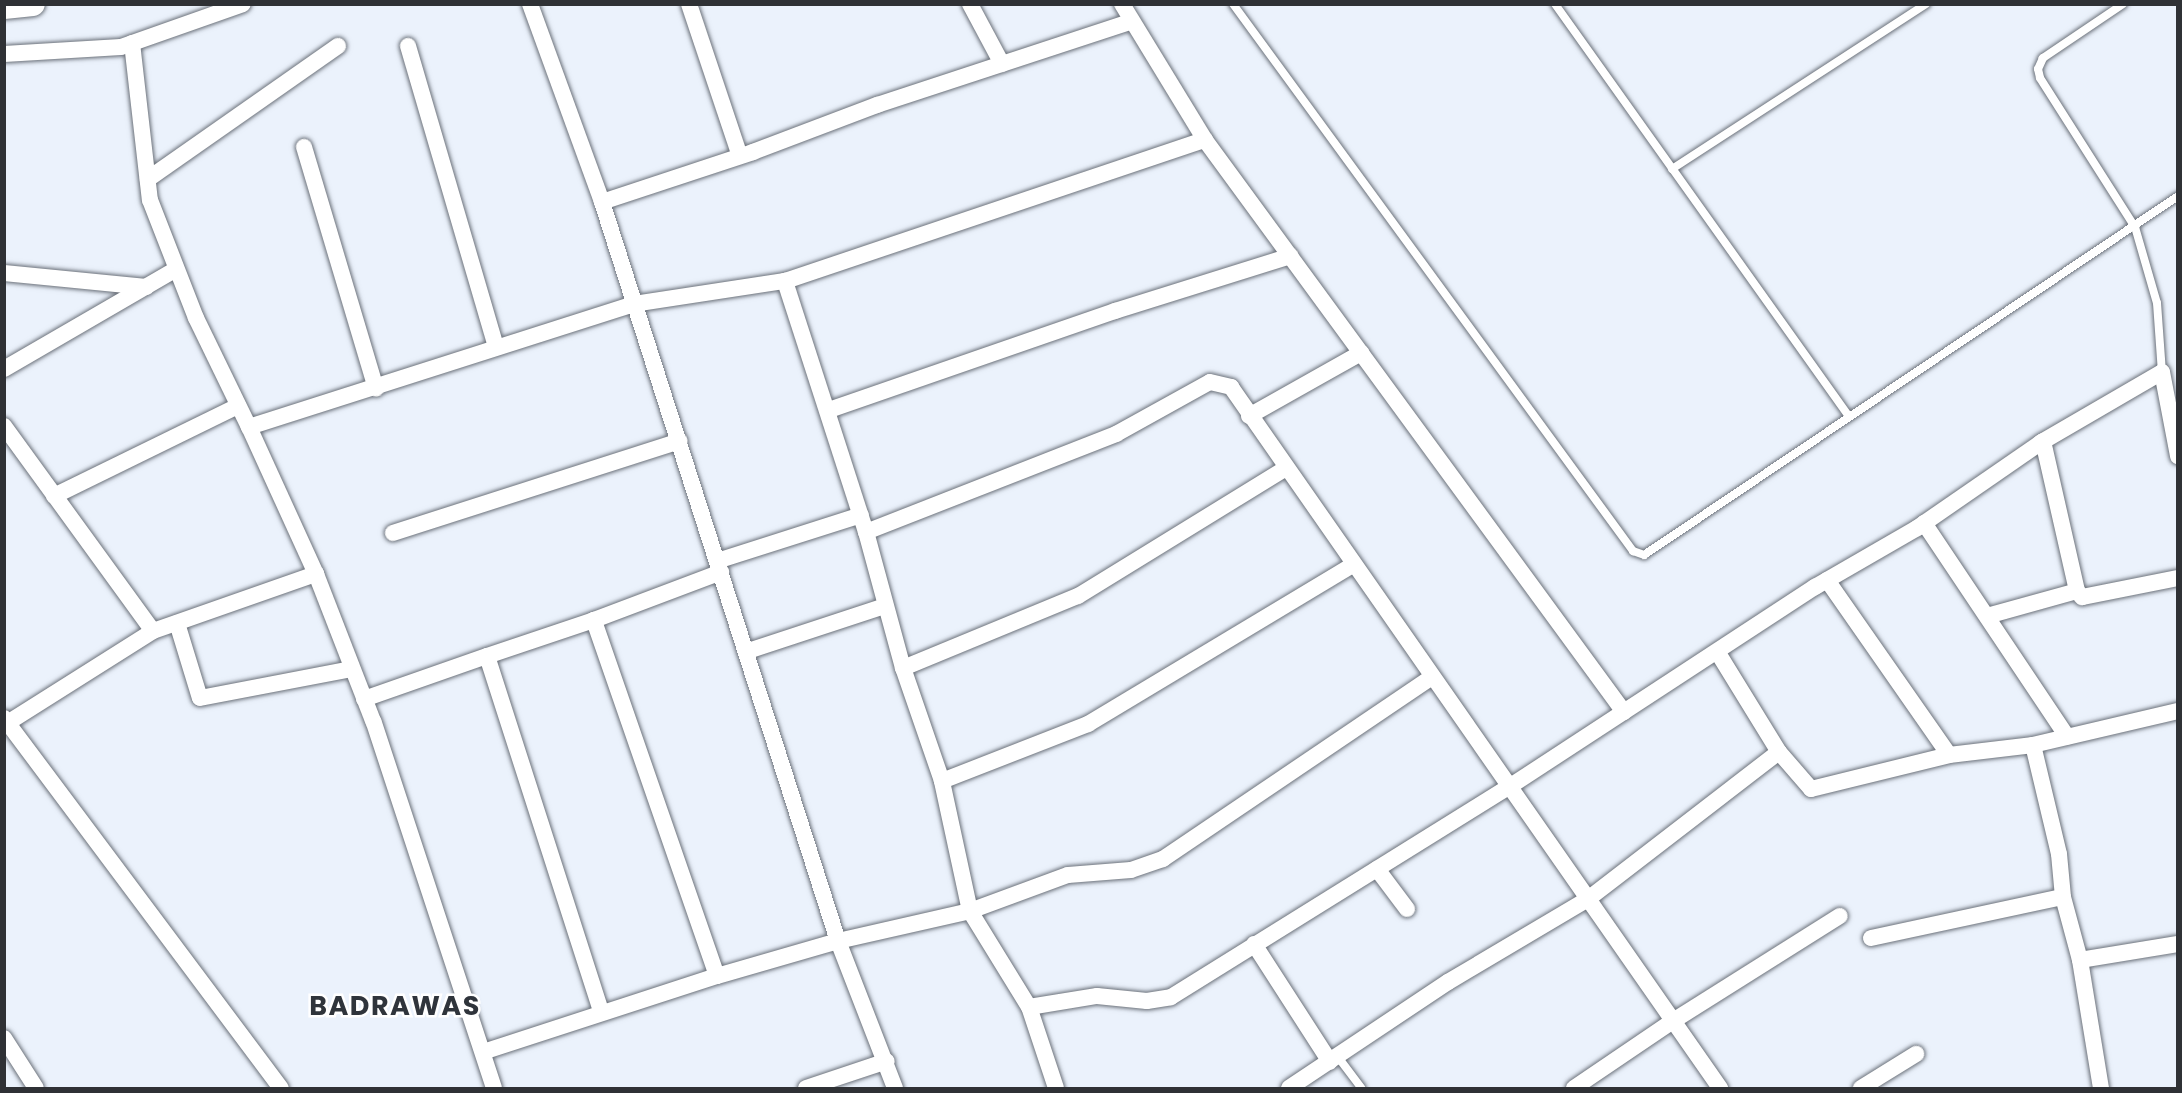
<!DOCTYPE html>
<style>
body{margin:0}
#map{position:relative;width:2182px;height:1093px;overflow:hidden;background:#ebf2fc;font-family:Poppins,sans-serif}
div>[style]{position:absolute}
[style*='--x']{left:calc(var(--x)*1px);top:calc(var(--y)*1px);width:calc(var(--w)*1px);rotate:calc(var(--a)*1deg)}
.roads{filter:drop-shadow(0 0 2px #6b717a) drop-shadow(0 0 2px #6b717a)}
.lane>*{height:8px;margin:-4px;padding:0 4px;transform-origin:4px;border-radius:4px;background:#fff}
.street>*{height:16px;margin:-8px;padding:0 8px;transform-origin:8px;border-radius:8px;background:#fff}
.secondary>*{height:24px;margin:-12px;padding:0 12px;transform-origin:12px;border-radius:12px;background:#fff}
span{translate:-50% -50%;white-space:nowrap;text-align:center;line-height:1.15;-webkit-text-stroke:5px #fff;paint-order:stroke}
.district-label{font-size:27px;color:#2f343b;font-weight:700;letter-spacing:1.5px}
.frame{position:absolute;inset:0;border:6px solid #2f3135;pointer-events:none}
</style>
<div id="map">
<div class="roads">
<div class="lane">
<i style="--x:1233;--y:4;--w:678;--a:53.82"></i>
<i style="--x:1633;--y:551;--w:12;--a:20"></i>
<i style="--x:1644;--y:555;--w:643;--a:-33.91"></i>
<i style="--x:1555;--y:4;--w:505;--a:54.52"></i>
<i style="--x:2123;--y:4;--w:97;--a:146"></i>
<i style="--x:2043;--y:58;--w:12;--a:114"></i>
<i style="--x:2038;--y:69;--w:9;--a:77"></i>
<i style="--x:2040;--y:78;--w:177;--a:57.5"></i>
<i style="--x:2135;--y:227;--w:79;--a:73.9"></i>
<i style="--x:2157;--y:303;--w:69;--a:85.9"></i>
<i style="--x:1672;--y:169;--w:303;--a:-33"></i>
<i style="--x:1338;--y:1057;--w:39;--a:53"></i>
</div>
<div class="street">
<i style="--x:530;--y:4;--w:211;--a:70"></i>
<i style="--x:602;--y:202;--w:776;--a:72.29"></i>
<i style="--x:838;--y:941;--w:158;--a:68.8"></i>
<i style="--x:689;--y:4;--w:160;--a:71.5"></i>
<i style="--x:970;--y:4;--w:68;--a:61.9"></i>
<i style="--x:1122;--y:4;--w:159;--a:58.6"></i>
<i style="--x:1205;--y:140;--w:709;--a:53.78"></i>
<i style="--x:132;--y:43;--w:158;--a:83.5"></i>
<i style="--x:150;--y:200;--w:127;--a:68.7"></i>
<i style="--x:196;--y:318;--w:121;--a:64.1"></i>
<i style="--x:408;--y:46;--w:314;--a:73.7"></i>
<i style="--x:4;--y:54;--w:117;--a:-3.4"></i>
<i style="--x:121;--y:47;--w:129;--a:-19.4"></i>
<i style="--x:304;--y:147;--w:252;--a:73.4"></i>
<i style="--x:148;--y:179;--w:232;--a:-35"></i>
<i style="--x:602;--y:202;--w:159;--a:-18.3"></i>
<i style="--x:753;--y:152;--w:133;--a:-20.8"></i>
<i style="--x:877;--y:105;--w:268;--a:-18.2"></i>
<i style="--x:4;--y:273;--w:143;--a:5.6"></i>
<i style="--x:4;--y:369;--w:198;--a:-30.1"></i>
<i style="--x:829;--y:410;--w:303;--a:-19.1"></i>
<i style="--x:1115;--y:311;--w:184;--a:-17.4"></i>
<i style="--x:1249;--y:416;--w:129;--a:-29.4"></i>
<i style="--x:4;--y:426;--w:253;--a:54"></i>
<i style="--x:153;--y:631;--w:173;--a:-19.3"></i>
<i style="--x:2043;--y:441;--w:154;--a:77.2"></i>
<i style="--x:2077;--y:591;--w:8;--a:50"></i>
<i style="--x:2082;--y:597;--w:98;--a:-11.2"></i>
<i style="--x:54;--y:496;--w:205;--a:-26.1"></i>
<i style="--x:1924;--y:523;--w:257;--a:56.2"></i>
<i style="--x:866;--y:532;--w:264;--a:-107.9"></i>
<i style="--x:785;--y:281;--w:443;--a:-18.6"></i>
<i style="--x:393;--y:533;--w:301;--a:-17.8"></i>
<i style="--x:717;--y:561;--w:151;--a:-17.7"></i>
<i style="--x:1827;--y:580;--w:213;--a:55.1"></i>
<i style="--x:1987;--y:616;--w:93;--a:-15.5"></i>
<i style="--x:594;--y:620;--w:113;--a:161.4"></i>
<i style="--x:487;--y:656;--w:373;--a:72.2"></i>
<i style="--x:177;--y:623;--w:78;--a:73"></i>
<i style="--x:200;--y:698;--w:155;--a:-10.8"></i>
<i style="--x:748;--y:651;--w:144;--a:-18.2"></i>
<i style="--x:1718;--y:653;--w:116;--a:58.4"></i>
<i style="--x:1779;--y:752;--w:49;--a:49.1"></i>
<i style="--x:1811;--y:789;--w:142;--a:-13.8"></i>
<i style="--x:1949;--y:755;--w:85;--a:-6.8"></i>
<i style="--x:2033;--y:745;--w:149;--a:-13.2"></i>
<i style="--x:903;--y:668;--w:189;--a:-22.4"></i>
<i style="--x:1078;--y:596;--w:244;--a:-31.6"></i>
<i style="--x:364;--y:699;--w:130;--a:-19.3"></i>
<i style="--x:4;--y:718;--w:462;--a:53.2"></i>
<i style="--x:9;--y:722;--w:170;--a:-32.3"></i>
<i style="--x:2033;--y:745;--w:112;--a:76.6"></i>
<i style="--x:2059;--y:854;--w:43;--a:84.7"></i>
<i style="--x:2063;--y:897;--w:65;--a:74.9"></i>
<i style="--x:2080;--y:960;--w:130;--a:80.7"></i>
<i style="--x:942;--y:781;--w:157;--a:-21.3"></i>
<i style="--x:1088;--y:724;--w:309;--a:-31"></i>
<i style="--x:1377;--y:869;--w:50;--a:53.1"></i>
<i style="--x:1871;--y:938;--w:196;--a:-12.1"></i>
<i style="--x:1254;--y:944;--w:140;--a:57.2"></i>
<i style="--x:2080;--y:960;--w:99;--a:-9.3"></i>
<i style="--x:717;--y:976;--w:377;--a:-109.1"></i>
<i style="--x:594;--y:620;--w:136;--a:-20.7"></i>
<i style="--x:1029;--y:1007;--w:69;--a:-9.2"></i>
<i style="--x:1097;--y:996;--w:50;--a:5.7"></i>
<i style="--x:1147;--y:1001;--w:24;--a:-9"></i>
<i style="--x:1171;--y:997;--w:398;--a:-31.9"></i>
<i style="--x:1509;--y:787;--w:366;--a:-33.2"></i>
<i style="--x:1815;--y:587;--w:118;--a:-30"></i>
<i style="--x:1917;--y:528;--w:150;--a:-34.6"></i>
<i style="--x:2040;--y:443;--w:141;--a:-30.2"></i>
<i style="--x:2162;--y:372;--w:86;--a:79.2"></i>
<i style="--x:4;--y:1038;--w:59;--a:57.4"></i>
<i style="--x:483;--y:1052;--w:246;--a:-18"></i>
<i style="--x:717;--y:976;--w:126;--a:-16.1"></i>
<i style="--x:838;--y:941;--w:135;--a:-12.8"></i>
<i style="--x:970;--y:911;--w:104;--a:-20.2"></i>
<i style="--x:1068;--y:875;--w:63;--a:-4.5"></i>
<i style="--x:1131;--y:870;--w:34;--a:-19"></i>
<i style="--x:1163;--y:859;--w:325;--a:-34.1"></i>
<i style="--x:494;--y:1088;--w:386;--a:-108.2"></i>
<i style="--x:373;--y:721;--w:158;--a:-111.2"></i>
<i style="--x:316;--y:574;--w:162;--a:-114.5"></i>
<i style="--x:249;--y:427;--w:404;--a:-17.7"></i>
<i style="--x:634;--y:304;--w:153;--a:-8.7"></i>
<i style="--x:806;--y:1088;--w:85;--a:-18.4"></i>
<i style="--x:1056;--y:1088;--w:85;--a:-108.4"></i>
<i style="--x:1029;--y:1007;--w:113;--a:-121.6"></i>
<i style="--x:970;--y:911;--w:133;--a:-102.2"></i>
<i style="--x:942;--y:781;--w:120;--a:-109"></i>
<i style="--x:903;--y:668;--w:141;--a:-105.2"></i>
<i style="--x:866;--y:532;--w:269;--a:-21.4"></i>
<i style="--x:1116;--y:434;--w:107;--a:-29"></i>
<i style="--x:1210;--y:382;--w:22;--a:13"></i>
<i style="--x:1231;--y:387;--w:855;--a:55.1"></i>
<i style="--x:1289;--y:1088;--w:191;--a:-33.7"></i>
<i style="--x:1448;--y:982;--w:163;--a:-30.7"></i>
<i style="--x:1588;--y:899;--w:241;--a:-37.6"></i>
<i style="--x:1574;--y:1088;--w:120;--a:-34.1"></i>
<i style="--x:1673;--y:1021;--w:197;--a:-32.2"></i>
<i style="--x:1861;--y:1088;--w:65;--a:-31.7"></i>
</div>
<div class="secondary">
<i style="--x:4;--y:7;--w:29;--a:-6"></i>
</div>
</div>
<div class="district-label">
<span style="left:395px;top:1006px">BADRAWAS</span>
</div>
<div class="frame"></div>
</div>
